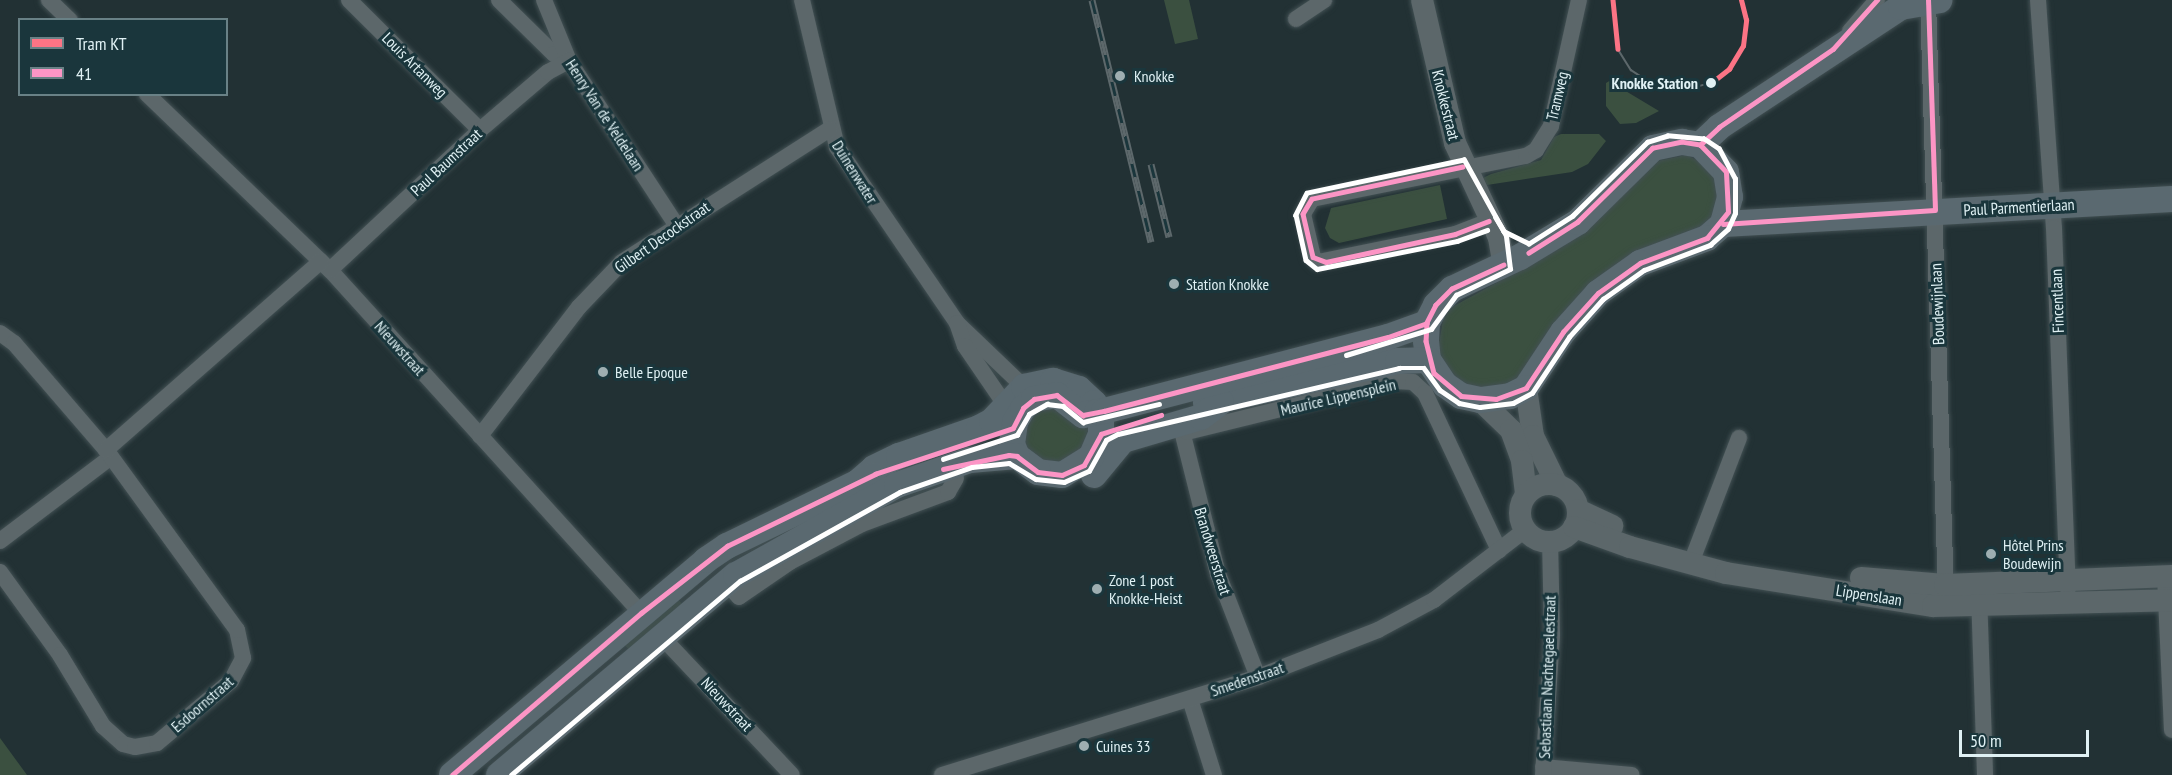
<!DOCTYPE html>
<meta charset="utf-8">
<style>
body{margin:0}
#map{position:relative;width:2172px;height:775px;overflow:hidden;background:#223134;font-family:"PT Sans Narrow",sans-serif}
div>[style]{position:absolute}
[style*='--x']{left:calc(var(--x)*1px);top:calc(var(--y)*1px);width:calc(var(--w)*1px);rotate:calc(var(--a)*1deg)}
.green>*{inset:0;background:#3b5040}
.roads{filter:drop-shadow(0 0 2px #425053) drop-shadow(0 0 2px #425053)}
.street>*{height:16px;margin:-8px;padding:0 8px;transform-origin:8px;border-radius:8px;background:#5c676a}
.secondary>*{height:22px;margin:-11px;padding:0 11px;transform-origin:11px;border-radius:11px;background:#5c676a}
.secondary>.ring{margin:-11px;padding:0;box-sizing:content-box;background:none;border:22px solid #5c676a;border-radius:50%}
.primary>*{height:26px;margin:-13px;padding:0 13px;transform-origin:13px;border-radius:13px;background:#5a6970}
.tram>*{height:1.5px;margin:-0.75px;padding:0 0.75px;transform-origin:0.75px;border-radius:0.75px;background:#5d686b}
.rail>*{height:7px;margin-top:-3.5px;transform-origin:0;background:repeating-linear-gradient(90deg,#1a363c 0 14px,#5d686b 0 28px);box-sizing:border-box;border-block:2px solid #5d686b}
.bus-1>*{height:4.5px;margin:-2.25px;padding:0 2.25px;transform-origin:2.25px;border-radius:2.25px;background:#fc95c5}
.bus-2>*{height:4.5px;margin:-2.25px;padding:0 2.25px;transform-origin:2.25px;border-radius:2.25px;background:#fff}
.tram-1>*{height:4.5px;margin:-2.25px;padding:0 2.25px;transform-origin:2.25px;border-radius:2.25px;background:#fc7485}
.dots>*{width:16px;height:16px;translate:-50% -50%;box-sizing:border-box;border:3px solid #1a363c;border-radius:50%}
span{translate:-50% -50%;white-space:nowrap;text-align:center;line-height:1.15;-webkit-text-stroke:6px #1a363c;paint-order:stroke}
.street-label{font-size:16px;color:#e0f1f4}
.poi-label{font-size:16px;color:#e0f1f4}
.left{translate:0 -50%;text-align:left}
.stop-label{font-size:16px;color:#e0f1f4;font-weight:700}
.right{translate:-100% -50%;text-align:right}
.legend{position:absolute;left:18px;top:18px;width:210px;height:78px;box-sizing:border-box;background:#1a363c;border:2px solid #698186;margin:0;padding:8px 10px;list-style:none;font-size:18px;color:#e0f1f4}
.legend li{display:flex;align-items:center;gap:12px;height:30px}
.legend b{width:30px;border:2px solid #698186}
.scale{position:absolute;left:1959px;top:730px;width:130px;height:27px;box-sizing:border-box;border:3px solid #e0f1f4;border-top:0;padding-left:8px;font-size:18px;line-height:21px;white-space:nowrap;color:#e0f1f4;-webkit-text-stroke:4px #1a363c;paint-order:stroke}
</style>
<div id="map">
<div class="green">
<i style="clip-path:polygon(1164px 0,1189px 0,1198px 39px,1175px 44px)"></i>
<i style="clip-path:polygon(1611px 80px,1624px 90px,1659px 111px,1636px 123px,1620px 124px,1606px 106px,1606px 83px)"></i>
<i style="clip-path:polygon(1561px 134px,1599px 134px,1606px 141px,1588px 164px,1572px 172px,1487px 185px,1483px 178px,1491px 174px,1541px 160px,1554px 137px)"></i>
<i style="clip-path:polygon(1686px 155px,1706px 164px,1720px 187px,1711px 224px,1660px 248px,1514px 386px,1483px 393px,1454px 379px,1442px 364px,1438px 348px,1443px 320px,1450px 308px,1564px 246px,1657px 161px)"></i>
<i style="clip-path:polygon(1440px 185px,1447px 219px,1339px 243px,1330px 238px,1325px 228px,1331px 208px)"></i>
<i style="clip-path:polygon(1051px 403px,1094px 427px,1073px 464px,1029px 458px,1020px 425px,1025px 415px)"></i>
<i style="clip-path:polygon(675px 596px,682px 604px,629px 650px,621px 641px)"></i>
<i style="clip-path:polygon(0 738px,27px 775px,0 775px)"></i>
</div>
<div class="roads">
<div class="street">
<i style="--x:49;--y:0;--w:29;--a:44"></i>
<i style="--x:349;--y:0;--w:185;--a:44.8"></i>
<i style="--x:499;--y:0;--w:77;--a:44.5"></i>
<i style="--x:554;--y:54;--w:17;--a:25"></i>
<i style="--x:544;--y:0;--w:66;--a:67.7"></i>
<i style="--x:569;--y:61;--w:197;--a:56.8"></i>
<i style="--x:802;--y:0;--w:151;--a:76.6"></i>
<i style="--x:837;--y:147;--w:213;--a:55.7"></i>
<i style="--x:957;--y:323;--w:93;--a:43.7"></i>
<i style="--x:1928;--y:0;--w:597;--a:88.27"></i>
<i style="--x:2038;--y:0;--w:229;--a:86"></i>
<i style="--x:2054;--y:228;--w:361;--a:87.8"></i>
<i style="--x:1296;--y:19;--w:34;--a:-34"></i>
<i style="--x:1850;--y:31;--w:41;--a:-48.9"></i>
<i style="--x:147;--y:94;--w:254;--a:43.9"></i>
<i style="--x:330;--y:270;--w:463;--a:47.8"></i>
<i style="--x:1489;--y:221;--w:36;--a:159"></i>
<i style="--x:1455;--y:234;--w:140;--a:168.4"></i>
<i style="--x:1318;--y:262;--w:7;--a:-135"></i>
<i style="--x:1313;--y:257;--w:44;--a:-103.1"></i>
<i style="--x:1303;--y:214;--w:17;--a:-59"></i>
<i style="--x:1312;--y:199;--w:218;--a:-11.4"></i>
<i style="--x:1526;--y:156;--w:12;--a:-31"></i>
<i style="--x:1536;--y:150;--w:28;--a:-58"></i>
<i style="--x:1551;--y:126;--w:129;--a:-77.5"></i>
<i style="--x:330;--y:270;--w:205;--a:-43"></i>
<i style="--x:480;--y:130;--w:89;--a:-40.5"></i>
<i style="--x:548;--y:72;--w:24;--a:-28"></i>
<i style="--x:957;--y:323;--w:24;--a:71"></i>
<i style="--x:965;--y:346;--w:80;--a:55.7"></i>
<i style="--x:0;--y:333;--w:17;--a:36"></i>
<i style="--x:14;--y:343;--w:141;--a:49.3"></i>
<i style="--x:1180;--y:423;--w:156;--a:75.9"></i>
<i style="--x:1218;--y:574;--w:110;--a:68.8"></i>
<i style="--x:1187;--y:432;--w:213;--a:-13.8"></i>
<i style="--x:1394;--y:381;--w:19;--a:3"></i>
<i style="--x:1413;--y:382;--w:16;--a:43"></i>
<i style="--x:1425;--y:393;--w:174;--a:64.8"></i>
<i style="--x:480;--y:436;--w:163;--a:-52.5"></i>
<i style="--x:579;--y:307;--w:62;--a:-46.3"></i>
<i style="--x:622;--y:262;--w:247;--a:-32.6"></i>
<i style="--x:0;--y:541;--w:139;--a:-37.1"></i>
<i style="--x:1691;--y:563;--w:134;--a:-69"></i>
<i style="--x:0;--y:572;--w:102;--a:54.1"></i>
<i style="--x:60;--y:655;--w:83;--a:58.8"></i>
<i style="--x:103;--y:726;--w:27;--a:42"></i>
<i style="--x:123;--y:744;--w:12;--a:14"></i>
<i style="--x:135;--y:747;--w:22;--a:-10"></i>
<i style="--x:157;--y:743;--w:97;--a:-40"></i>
<i style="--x:231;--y:681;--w:26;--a:-62"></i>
<i style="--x:243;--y:658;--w:29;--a:-102"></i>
<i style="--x:237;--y:630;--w:223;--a:-126"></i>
<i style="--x:106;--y:450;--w:286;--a:-41.3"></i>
<i style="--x:2165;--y:576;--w:154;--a:87.4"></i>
<i style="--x:726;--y:583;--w:19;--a:47"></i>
<i style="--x:739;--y:597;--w:62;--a:-34.5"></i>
<i style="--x:790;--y:562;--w:81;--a:-27.8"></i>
<i style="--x:862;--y:524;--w:92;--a:-20.4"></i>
<i style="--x:948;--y:492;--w:16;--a:-60"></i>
<i style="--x:1979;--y:593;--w:182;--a:88.1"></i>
<i style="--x:660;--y:635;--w:192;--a:46.7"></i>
<i style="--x:1190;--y:699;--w:80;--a:72.5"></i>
<i style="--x:1543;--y:767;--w:89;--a:5.1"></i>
<i style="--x:942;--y:775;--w:331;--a:-17.2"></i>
<i style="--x:1258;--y:677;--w:129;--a:-21.4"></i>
<i style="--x:1378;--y:630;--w:64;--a:-28.2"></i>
<i style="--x:1434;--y:600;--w:115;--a:-37.6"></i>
<i style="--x:1543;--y:775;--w:141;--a:-86.3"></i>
<i style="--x:1552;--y:634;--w:92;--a:-91.2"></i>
</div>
<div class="secondary">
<i style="--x:1422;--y:0;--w:147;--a:77"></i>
<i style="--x:1455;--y:143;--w:105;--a:65.1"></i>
<i style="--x:1499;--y:238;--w:27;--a:80"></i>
<i style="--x:1526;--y:388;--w:49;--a:81.7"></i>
<i style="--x:1533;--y:436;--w:55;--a:63.9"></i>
<i style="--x:1480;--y:400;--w:43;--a:44.1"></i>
<i style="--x:1511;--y:430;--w:33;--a:70"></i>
<i style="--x:1522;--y:461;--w:33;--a:83"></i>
<i class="ring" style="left:1520px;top:484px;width:36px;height:36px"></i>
<i style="--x:1578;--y:510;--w:38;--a:25"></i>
<i style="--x:1574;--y:527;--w:59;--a:19.7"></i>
<i style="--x:1630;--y:547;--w:99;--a:15.2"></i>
<i style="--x:1726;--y:573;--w:210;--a:9.1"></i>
<i style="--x:1933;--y:606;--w:239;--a:-1.4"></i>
<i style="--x:1861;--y:578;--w:84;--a:4.8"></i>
<i style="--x:1945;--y:585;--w:227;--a:-2.3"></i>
</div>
<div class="primary">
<i style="--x:1682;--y:142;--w:18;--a:9"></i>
<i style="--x:1700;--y:145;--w:37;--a:46"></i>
<i style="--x:1726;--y:172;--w:25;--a:81"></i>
<i style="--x:1730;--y:197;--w:28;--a:105"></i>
<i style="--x:1723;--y:224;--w:21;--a:139"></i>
<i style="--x:1707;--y:238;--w:72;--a:159.5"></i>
<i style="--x:1640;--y:263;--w:52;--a:144.5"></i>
<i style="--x:1598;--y:293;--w:52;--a:131.9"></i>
<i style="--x:1563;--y:332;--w:67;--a:123.5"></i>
<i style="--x:1526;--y:388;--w:18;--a:153"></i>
<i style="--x:1510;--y:396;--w:30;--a:172"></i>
<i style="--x:1480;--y:400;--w:19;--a:-168"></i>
<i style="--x:1461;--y:396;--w:19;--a:-145"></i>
<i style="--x:1445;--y:385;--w:30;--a:-124"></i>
<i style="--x:1428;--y:360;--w:19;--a:-96"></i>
<i style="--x:1426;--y:341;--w:18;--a:-87"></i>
<i style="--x:1427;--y:323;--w:20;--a:-63"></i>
<i style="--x:1436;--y:305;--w:23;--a:-45"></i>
<i style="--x:1452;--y:289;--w:75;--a:-25.2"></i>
<i style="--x:1520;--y:257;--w:68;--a:-31.1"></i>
<i style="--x:1578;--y:222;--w:105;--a:-44.6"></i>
<i style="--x:1653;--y:148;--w:30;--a:-12"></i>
<i style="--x:1700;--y:145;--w:26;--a:-43"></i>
<i style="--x:1719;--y:127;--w:218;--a:-33.4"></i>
<i style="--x:1901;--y:7;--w:39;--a:-10"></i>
<i style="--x:1723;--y:224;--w:450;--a:-3.2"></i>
<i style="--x:1206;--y:403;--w:197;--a:-12.3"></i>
<i style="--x:1398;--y:361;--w:30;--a:-2"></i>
<i style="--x:1094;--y:475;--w:45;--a:-50.4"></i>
<i style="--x:1123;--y:440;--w:81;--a:-16.4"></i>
<i style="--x:1201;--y:417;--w:25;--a:-37"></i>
<i style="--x:858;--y:482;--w:21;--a:-41"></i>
<i style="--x:874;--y:468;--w:28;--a:-26"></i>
<i style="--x:899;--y:456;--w:85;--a:-19.3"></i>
<i style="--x:979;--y:428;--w:15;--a:-28"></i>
<i style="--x:992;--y:421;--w:47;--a:-46.7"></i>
<i style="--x:1024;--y:387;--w:30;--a:-12"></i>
<i style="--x:1053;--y:381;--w:27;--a:17"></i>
<i style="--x:1079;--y:389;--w:21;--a:43"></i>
<i style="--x:1094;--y:403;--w:9;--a:72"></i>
<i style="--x:1097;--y:412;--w:11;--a:68"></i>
<i style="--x:1101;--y:422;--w:12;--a:90"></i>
<i style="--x:1101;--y:434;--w:25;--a:113"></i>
<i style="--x:1091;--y:457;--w:34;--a:148"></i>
<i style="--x:1062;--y:475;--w:24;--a:-173"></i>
<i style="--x:1038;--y:472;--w:26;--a:-143"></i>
<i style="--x:1017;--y:456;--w:13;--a:-113"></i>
<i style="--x:1012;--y:444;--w:22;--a:-82"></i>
<i style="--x:1015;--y:422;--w:16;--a:-60"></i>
<i style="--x:1023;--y:408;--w:14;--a:-39"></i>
<i style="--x:1034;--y:399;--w:23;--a:-10"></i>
<i style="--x:1057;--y:395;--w:33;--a:38"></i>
<i style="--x:1083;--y:415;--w:14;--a:-12"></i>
<i style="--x:1097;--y:412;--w:7;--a:-8"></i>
<i style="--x:1104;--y:411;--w:293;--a:-14.6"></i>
<i style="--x:1388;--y:337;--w:41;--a:-19.7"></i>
<i style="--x:452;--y:775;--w:333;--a:-40.2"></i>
<i style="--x:706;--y:560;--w:25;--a:-34"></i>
<i style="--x:727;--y:546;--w:162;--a:-25.9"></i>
<i style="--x:499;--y:775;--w:310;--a:-40.2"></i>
<i style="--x:736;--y:575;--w:184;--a:-29.2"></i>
<i style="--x:897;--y:485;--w:77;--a:-18.9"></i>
<i style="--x:970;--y:460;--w:47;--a:-4.9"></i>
</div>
</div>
<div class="tram">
<i style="--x:1618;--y:49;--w:25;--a:58"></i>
<i style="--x:1631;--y:70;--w:31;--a:33"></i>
<i style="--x:1657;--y:87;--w:26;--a:7"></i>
<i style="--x:1683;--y:90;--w:29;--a:-14"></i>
</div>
<div class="rail">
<i style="--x:1092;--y:0;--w:249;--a:76.3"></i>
<i style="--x:1151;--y:164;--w:75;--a:76.1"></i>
</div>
<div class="bus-1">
<i style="--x:1700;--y:145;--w:26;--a:-43"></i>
<i style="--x:1719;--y:127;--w:138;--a:-34.4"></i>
<i style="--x:1833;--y:49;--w:66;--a:-48.1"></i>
<i style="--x:1463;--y:167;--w:154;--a:168"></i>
<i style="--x:1312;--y:199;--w:17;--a:121"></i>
<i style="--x:1303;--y:214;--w:44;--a:76.9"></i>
<i style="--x:1313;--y:257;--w:14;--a:21"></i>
<i style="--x:1326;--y:262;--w:132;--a:-12.2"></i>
<i style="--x:1455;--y:234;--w:36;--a:-21"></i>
<i style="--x:1723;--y:224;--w:212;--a:-3.8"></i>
<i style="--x:1935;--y:210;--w:210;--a:-91.9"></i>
<i style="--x:1504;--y:265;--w:57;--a:155.2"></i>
<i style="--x:1452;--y:289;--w:23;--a:135"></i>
<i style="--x:1436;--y:305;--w:20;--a:117"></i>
<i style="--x:1427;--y:323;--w:18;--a:93"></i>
<i style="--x:1426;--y:341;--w:33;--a:76"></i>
<i style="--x:1434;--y:373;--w:35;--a:40"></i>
<i style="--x:1461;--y:396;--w:35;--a:5"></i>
<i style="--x:1496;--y:399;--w:32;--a:-20"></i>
<i style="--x:1526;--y:388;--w:67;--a:-56.5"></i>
<i style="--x:1563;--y:332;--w:52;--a:-48.1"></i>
<i style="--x:1598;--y:293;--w:52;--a:-35.5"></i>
<i style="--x:1640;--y:263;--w:72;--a:-20.5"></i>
<i style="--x:1707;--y:238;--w:33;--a:-51"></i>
<i style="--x:1728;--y:212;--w:40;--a:-92.9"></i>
<i style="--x:1726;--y:172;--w:37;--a:-134"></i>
<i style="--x:1700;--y:145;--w:18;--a:-171"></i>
<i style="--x:1682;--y:142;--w:30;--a:168"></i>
<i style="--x:1653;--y:148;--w:105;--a:135.4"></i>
<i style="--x:1578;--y:222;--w:58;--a:147.7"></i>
<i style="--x:943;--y:469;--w:67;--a:-12"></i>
<i style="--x:1009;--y:455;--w:8;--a:7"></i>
<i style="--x:1017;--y:456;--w:26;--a:37"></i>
<i style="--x:1038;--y:472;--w:24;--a:7"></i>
<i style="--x:1062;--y:475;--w:24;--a:-24"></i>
<i style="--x:1084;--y:465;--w:35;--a:-61"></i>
<i style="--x:1101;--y:434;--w:63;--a:-17.6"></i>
<i style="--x:452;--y:775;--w:249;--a:-40.6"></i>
<i style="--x:641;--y:613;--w:109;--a:-37.9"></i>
<i style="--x:727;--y:546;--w:165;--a:-25.9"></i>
<i style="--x:875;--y:474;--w:145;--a:-18.4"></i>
<i style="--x:1013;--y:428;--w:22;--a:-63"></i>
<i style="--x:1023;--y:408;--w:14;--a:-39"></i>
<i style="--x:1034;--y:399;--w:23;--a:-10"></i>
<i style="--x:1057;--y:395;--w:33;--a:38"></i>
<i style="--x:1083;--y:415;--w:21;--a:-11"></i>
<i style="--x:1104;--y:411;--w:293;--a:-14.6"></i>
<i style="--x:1388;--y:337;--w:41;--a:-19.7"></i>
</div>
<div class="bus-2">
<i style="--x:1346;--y:355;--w:89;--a:-17"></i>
<i style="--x:1431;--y:329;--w:42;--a:-53.7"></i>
<i style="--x:1456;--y:295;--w:60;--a:-25.7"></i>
<i style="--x:1510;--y:269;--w:33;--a:-97"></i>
<i style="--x:1506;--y:236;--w:87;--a:-118.9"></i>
<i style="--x:1464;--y:160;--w:160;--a:168.1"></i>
<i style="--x:1307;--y:193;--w:25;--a:117"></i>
<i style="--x:1296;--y:215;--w:46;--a:77.5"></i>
<i style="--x:1306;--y:260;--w:14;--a:39"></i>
<i style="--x:1317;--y:269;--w:143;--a:-11.3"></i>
<i style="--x:1457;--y:241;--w:32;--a:-20"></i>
<i style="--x:943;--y:459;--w:78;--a:-18"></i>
<i style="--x:1017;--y:435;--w:24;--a:-60"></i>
<i style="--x:1029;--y:414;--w:21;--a:-29"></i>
<i style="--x:1047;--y:404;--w:16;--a:7"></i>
<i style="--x:1063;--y:406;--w:26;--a:39"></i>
<i style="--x:1083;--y:422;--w:78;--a:-13.3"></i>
<i style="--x:511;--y:775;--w:300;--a:-40.3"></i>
<i style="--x:740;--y:581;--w:183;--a:-29.1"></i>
<i style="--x:900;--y:492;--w:76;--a:-19.1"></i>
<i style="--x:972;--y:467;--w:37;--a:-6"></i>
<i style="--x:1009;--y:463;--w:31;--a:31"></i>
<i style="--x:1036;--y:479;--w:28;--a:6"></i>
<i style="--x:1064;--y:482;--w:27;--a:-24"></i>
<i style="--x:1089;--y:471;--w:35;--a:-61"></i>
<i style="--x:1106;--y:440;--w:13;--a:-27"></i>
<i style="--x:1118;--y:434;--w:289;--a:-13.2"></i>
<i style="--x:1399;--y:368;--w:25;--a:0"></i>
<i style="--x:1424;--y:368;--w:27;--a:54"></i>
<i style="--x:1440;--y:390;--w:23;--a:34"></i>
<i style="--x:1459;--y:403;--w:21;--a:11"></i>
<i style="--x:1480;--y:407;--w:33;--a:-7"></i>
<i style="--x:1513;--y:403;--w:21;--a:-28"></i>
<i style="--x:1532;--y:393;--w:67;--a:-56.5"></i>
<i style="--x:1569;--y:337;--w:51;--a:-48.2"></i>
<i style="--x:1603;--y:299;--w:50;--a:-35.3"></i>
<i style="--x:1644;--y:270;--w:71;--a:-20.7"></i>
<i style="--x:1710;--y:245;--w:24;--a:-42"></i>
<i style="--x:1728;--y:229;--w:17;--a:-66"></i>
<i style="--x:1735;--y:213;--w:34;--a:-90"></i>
<i style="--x:1735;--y:179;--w:34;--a:-118"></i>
<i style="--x:1719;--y:149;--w:18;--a:-146"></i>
<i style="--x:1704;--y:139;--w:36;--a:-175"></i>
<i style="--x:1668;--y:136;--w:21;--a:163"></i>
<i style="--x:1648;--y:142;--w:105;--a:135.4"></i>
<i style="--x:1573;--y:216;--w:52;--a:147.5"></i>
<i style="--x:1529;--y:244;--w:28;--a:-154"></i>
<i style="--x:1504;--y:232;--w:17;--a:-121"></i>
</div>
<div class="tram-1">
<i style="--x:1613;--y:0;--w:49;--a:84.2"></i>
<i style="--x:1711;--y:83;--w:23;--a:-38"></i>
<i style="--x:1729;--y:69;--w:27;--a:-59"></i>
<i style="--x:1743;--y:46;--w:26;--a:-83"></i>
<i style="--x:1746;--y:20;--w:21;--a:-104"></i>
</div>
<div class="dots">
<i style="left:1120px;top:76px;background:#9eaeb1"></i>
<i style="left:1711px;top:83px;background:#e0f1f4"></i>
<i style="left:1174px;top:284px;background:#9eaeb1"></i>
<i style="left:603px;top:372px;background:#9eaeb1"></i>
<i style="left:1991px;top:554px;background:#9eaeb1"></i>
<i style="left:1097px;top:589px;background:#9eaeb1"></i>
<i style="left:1084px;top:746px;background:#9eaeb1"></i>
</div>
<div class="street-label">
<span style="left:415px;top:65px;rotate:45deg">Louis Artanweg</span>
<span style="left:1557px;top:96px;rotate:-77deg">Tramweg</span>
<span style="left:1446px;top:105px;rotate:76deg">Knokkestraat</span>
<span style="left:605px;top:115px;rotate:57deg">Henry Van de Veldelaan</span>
<span style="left:446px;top:162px;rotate:-43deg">Paul Baumstraat</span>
<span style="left:855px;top:172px;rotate:58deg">Duinenwater</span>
<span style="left:2019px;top:207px;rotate:-3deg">Paul Parmentierlaan</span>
<span style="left:662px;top:237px;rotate:-35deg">Gilbert Decockstraat</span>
<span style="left:2057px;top:301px;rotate:-92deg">Fincentlaan</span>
<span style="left:1937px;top:304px;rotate:-92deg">Boudewijnlaan</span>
<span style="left:400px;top:348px;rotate:48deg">Nieuwstraat</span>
<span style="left:1338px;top:397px;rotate:-13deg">Maurice Lippensplein</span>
<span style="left:1213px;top:551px;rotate:73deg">Brandweerstraat</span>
<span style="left:1869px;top:595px;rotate:9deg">Lippenslaan</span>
<span style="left:1547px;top:677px;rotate:-88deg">Sebastiaan Nachtegaelestraat</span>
<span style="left:1247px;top:679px;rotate:-19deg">Smedenstraat</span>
<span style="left:202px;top:704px;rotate:-41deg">Esdoornstraat</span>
<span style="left:727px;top:704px;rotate:47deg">Nieuwstraat</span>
</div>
<div class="poi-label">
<span class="left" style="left:1134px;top:76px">Knokke</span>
<span class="left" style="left:1186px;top:284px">Station Knokke</span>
<span class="left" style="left:615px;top:372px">Belle Epoque</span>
<span class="left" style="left:2003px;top:554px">Hôtel Prins<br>Boudewijn</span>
<span class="left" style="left:1109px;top:589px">Zone 1 post<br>Knokke-Heist</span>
<span class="left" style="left:1096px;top:746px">Cuines 33</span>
</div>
<div class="stop-label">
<span class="right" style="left:1698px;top:83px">Knokke Station</span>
</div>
<ul class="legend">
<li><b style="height:8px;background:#fc7485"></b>Tram KT</li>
<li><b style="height:8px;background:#fc95c5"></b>41</li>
</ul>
<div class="scale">50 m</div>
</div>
